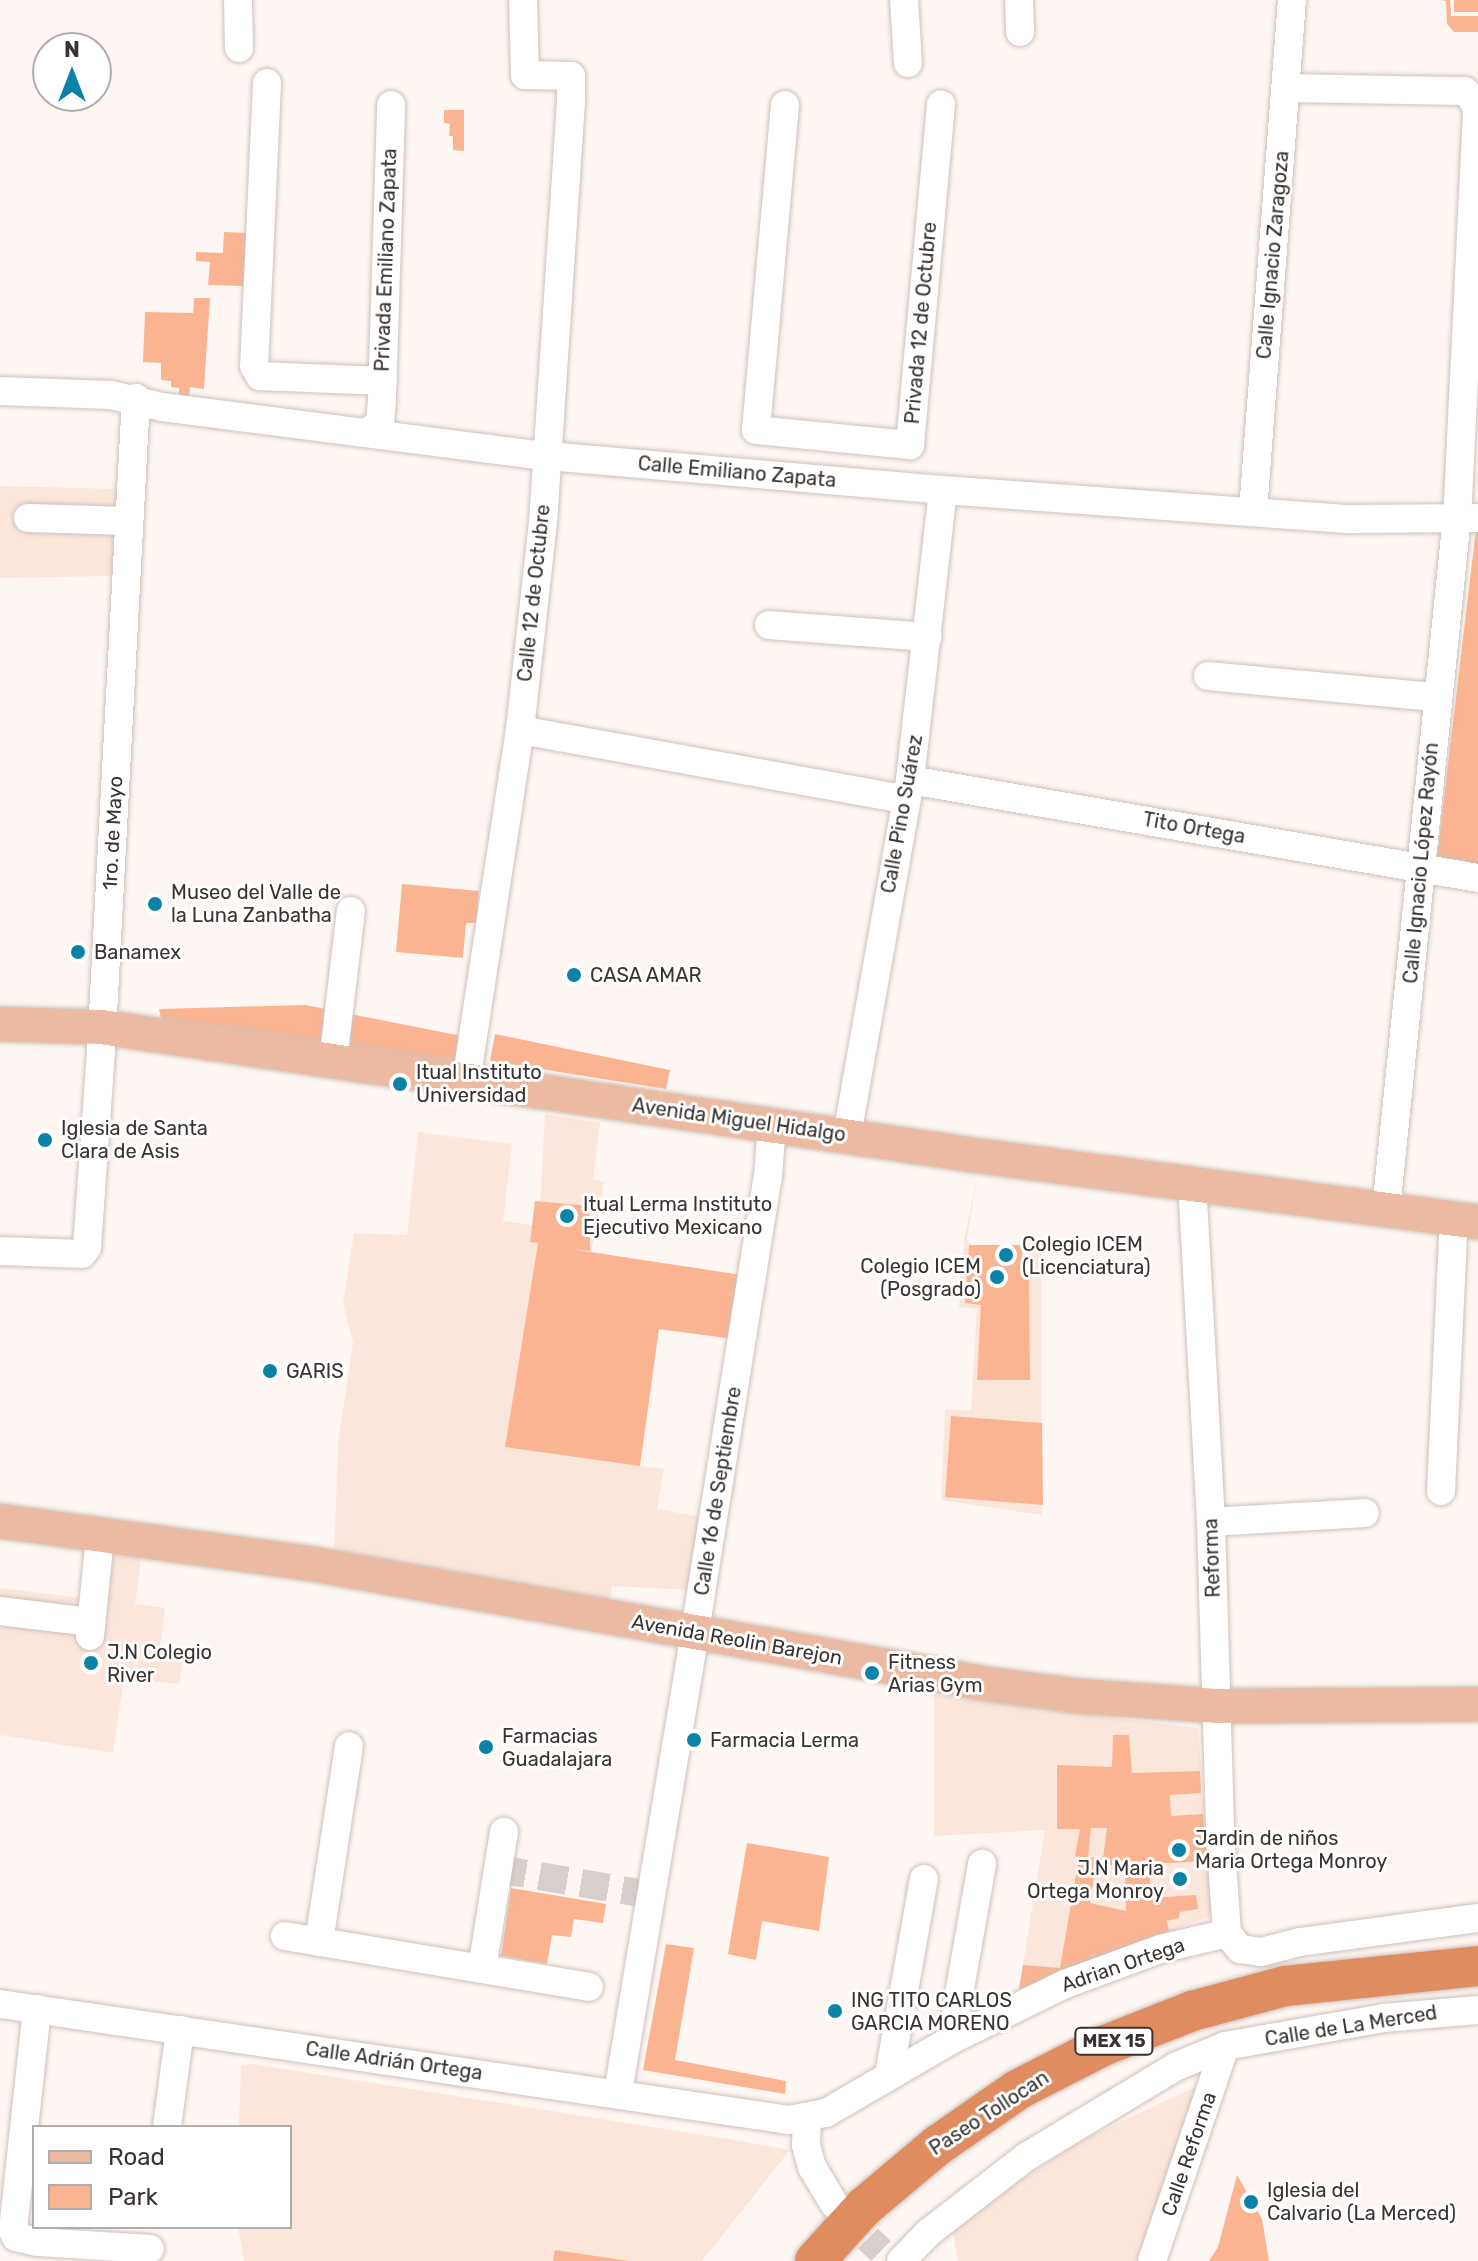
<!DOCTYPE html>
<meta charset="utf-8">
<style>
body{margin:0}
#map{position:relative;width:1478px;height:2261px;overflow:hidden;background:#fef6f2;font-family:Rubik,sans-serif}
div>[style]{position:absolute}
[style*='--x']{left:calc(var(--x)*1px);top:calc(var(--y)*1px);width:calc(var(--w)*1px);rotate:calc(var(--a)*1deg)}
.built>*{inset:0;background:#fbe6dc}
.green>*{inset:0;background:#fbb491}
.minor-tunnel>*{height:28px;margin-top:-14px;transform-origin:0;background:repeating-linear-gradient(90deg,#d6cfcb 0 28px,transparent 0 42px)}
.roads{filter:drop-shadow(0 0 2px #cdc1bb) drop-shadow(0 0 2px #cdc1bb)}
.minor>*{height:28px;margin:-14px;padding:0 14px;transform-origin:14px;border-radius:14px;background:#fff}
.major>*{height:34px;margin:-17px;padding:0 17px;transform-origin:17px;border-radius:17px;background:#ecbaa0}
.highway>*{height:40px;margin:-20px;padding:0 20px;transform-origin:20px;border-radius:20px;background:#e08c61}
.dots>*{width:22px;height:22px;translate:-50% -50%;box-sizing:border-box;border:4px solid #fff;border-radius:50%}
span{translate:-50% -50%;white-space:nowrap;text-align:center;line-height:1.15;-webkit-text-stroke:6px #fff;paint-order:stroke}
.shield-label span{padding:2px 6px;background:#fff;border:2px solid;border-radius:6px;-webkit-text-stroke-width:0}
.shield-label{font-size:18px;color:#383331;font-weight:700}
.street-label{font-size:20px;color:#383331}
.poi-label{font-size:20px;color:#383331}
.left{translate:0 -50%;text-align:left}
.right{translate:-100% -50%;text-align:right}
.legend{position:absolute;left:32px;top:2125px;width:260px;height:104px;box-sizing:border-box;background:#fff;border:2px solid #afadad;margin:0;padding:10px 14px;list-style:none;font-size:24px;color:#383331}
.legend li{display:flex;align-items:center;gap:16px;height:40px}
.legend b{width:40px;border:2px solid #afadad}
.north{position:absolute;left:32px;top:32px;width:80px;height:80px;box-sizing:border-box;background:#fff;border:2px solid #afadad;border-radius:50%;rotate:0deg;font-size:22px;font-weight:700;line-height:32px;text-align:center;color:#383331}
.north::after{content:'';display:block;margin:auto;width:28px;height:36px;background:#0b83a9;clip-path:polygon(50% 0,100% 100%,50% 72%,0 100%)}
</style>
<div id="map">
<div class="built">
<i style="clip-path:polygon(0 486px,117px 489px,112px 576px,0 578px)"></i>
<i style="clip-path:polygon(545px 1114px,600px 1123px,593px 1179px,604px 1182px,591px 1254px,538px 1243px,505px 1447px,664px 1469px,657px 1509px,702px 1517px,690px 1590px,612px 1586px,610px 1601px,334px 1559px,338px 1443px,353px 1343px,343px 1303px,354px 1233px,407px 1235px,418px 1132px,512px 1144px,503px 1221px,539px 1226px)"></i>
<i style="clip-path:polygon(978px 1173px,967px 1239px,976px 1252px,1041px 1242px,1042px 1515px,941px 1500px,945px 1409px,971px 1411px,977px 1309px,959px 1307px,964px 1240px)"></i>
<i style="clip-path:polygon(114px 1556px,141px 1559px,135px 1604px,165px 1608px,160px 1645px,185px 1649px,179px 1684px,124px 1678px,113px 1753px,0 1735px,0 1588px,107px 1601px)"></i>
<i style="clip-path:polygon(934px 1695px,1198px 1728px,1213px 1915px,1019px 1989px,1045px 1830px,934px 1836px)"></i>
<i style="clip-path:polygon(253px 2064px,741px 2141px,790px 2150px,702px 2261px,244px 2261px,238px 2227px,290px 2227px,290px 2127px,239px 2127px,241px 2065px)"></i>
<i style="clip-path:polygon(1199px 2085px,1145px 2261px,958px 2261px,952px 2227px,1078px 2142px)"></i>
</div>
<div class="green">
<i style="clip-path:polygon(1441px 0,1450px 0,1451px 16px,1478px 16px,1478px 32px,1454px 32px,1447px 24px,1446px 1px)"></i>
<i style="clip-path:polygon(1454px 0,1478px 0,1478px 12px,1454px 12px)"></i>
<i style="clip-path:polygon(444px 110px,464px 110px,464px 151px,453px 150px,453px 136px,449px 136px,450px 124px,444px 123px)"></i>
<i style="clip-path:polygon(224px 232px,247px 233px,243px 286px,208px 285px,210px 262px,196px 261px,196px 252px,223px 253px)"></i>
<i style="clip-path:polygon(194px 298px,210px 298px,204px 389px,190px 387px,189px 397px,179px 396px,179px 388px,171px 387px,171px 381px,161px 380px,161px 363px,143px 362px,145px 312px,193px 313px)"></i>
<i style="clip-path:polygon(1476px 529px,1478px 529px,1478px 866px,1437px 857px)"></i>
<i style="clip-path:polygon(402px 884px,479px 891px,476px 923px,466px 923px,463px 958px,396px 952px)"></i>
<i style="clip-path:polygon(305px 1005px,477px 1039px,474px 1074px,162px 1022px,159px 1009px)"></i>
<i style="clip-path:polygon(495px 1034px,665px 1069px,670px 1070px,666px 1089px,490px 1061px)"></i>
<i style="clip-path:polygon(535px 1201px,589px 1206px,590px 1251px,570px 1249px,742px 1275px,733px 1339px,659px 1329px,640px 1466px,505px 1447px,538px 1243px,530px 1242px)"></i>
<i style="clip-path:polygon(969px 1245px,1022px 1245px,1022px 1273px,1029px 1273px,1030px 1380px,977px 1380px,981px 1305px,965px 1303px)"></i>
<i style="clip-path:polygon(951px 1416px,1042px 1423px,1043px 1505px,945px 1497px)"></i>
<i style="clip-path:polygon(evenodd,1113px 1735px,1129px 1735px,1132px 1773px,1200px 1771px,1201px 1793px,1170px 1795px,1171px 1816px,1203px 1814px,1207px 1861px,1149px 1864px,1151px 1898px,1196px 1895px,1198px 1909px,1180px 1912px,1179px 1918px,1167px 1921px,1169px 1931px,1019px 1989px,1023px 1965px,1060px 1968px,1079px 1857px,1075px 1856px,1080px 1829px,1057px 1829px,1057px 1765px,1112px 1767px,1113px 1735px,1091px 1828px,1107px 1828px,1103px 1859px,1088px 1857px,1091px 1828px,1113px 1735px,1096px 1863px,1125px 1867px,1126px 1911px,1090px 1903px,1096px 1863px)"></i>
<i style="clip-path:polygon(747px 1843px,829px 1857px,819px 1931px,762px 1921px,756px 1960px,728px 1954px)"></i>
<i style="clip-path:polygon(511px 1888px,606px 1904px,603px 1923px,574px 1919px,571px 1937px,552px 1935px,547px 1964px,501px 1956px)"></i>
<i style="clip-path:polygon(666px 1944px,694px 1948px,675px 2060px,786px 2081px,785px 2094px,643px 2070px)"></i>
<i style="clip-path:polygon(1237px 2175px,1262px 2219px,1269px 2261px,1209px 2261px,1218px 2247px)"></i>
<i style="clip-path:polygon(555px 2250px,629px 2261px,553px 2261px)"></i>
</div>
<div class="minor-tunnel">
<i style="--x:498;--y:1869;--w:156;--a:9.6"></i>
<i style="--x:838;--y:2209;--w:60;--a:44.3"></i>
</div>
<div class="roads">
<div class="minor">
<i style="--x:238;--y:0;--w:48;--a:88.8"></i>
<i style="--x:904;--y:0;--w:63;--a:86.4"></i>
<i style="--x:1019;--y:0;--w:32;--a:88"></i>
<i style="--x:267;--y:83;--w:283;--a:92.6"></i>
<i style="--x:254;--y:366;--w:12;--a:59"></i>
<i style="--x:260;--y:376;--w:123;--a:2.3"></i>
<i style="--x:1286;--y:88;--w:179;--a:1"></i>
<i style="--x:1465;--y:91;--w:13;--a:48"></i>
<i style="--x:1474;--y:101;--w:11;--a:75"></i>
<i style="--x:1477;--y:112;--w:405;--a:92.8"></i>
<i style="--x:1457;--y:517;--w:697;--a:95.85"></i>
<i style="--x:785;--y:105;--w:326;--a:95.1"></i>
<i style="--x:756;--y:430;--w:155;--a:5.6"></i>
<i style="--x:910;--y:445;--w:342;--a:-84.8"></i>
<i style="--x:0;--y:391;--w:111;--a:2.1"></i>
<i style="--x:111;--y:395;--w:52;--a:13.2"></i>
<i style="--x:162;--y:407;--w:388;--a:7.3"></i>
<i style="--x:547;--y:456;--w:397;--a:4.9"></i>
<i style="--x:943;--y:490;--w:408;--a:4.1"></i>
<i style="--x:1350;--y:519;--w:128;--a:-0.4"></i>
<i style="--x:367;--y:433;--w:16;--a:-38"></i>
<i style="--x:380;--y:423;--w:25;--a:-85"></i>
<i style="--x:382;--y:398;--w:293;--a:-88.2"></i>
<i style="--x:1253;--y:511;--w:512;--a:-85.64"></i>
<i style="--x:28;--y:518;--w:101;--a:1.7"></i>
<i style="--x:769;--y:625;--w:159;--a:4.3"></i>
<i style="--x:1208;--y:676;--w:229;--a:5.3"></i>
<i style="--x:520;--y:730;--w:391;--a:10.2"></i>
<i style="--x:910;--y:780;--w:576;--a:9.79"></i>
<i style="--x:333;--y:1061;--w:151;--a:-83.2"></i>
<i style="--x:466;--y:1082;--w:356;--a:-81.3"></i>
<i style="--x:520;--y:730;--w:208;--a:-83.7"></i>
<i style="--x:543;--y:523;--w:425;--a:-86.2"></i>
<i style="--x:571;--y:99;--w:23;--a:-90"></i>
<i style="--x:571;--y:76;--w:46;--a:-178.8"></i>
<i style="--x:525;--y:75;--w:75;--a:-91.5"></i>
<i style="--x:847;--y:1135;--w:361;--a:-79.9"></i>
<i style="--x:910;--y:780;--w:292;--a:-83.5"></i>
<i style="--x:1192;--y:1182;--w:341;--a:86.8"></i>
<i style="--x:1211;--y:1522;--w:309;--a:88.3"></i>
<i style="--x:1220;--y:1831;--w:102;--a:86.1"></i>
<i style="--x:0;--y:1251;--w:82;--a:2.1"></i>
<i style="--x:82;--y:1254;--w:9;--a:-54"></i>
<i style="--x:87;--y:1247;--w:196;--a:-85.9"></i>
<i style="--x:101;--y:1051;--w:654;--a:-86.93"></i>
<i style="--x:1441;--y:1491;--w:273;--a:-87.3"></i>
<i style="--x:1211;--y:1522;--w:154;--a:-3.3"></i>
<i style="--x:0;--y:1611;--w:92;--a:6.9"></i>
<i style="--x:90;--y:1636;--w:100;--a:-84.2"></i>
<i style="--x:1227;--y:1933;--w:21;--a:51"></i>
<i style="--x:1240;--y:1949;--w:21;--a:8"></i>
<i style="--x:1261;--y:1952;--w:40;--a:-14.4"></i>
<i style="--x:1300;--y:1942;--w:180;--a:-7.7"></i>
<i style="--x:285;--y:1936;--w:308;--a:9.5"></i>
<i style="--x:319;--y:1942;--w:198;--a:-81.3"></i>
<i style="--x:482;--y:1969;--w:139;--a:-80.9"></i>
<i style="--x:0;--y:2004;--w:797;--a:8.36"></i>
<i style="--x:789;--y:2120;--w:38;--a:-11"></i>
<i style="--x:826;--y:2113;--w:145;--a:-30.3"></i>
<i style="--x:951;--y:2040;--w:127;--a:-26.2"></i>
<i style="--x:1065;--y:1984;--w:101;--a:-20.2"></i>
<i style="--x:1160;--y:1949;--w:69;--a:-13.4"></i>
<i style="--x:37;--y:2009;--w:223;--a:96.2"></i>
<i style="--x:13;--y:2231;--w:7;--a:63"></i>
<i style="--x:16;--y:2237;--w:22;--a:13"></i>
<i style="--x:37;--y:2242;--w:113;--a:3.5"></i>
<i style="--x:951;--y:2040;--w:179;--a:-80"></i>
<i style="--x:889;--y:2075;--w:199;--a:-79.9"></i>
<i style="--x:618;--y:2093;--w:468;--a:-80.5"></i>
<i style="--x:695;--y:1631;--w:460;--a:-80.9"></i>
<i style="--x:768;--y:1177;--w:53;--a:-85.7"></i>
<i style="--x:807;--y:2118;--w:27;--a:92"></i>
<i style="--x:806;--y:2145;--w:23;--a:75"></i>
<i style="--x:812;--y:2167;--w:44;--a:58.8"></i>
<i style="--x:167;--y:2127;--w:98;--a:-82.4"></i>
<i style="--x:901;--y:2261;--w:39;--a:-46"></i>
<i style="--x:928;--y:2233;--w:124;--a:-37.8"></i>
<i style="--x:1026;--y:2157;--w:174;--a:-31.1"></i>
<i style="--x:1175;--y:2067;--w:54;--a:-22.8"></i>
<i style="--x:1225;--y:2046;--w:160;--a:-10"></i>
<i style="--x:1383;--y:2018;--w:95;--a:-4.8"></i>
<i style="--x:1152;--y:2261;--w:227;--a:-71.2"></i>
</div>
<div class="major">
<i style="--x:0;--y:1024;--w:101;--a:1.7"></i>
<i style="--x:101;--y:1027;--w:888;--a:8.35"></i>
<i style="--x:980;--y:1156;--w:502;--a:7.55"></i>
<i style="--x:0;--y:1521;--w:310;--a:7.8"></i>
<i style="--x:307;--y:1563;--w:691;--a:10.09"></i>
<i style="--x:987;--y:1684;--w:92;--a:7.5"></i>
<i style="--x:1078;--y:1696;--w:138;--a:4.1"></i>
<i style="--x:1216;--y:1706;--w:262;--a:-0.4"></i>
</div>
<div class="highway">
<i style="--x:815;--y:2261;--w:73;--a:-47.8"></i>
<i style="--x:864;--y:2207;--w:97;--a:-40"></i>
<i style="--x:938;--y:2145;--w:96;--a:-34.8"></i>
<i style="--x:1017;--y:2090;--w:97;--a:-27.1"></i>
<i style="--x:1103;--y:2046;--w:96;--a:-21.5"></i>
<i style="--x:1192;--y:2011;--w:96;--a:-15"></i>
<i style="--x:1285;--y:1986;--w:194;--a:-5.9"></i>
</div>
</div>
<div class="dots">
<i style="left:155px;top:904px;background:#0b83a9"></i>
<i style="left:78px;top:952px;background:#0b83a9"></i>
<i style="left:574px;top:975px;background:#0b83a9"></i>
<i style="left:400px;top:1084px;background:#0b83a9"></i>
<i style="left:45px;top:1140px;background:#0b83a9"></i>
<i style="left:567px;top:1216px;background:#0b83a9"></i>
<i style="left:1006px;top:1255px;background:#0b83a9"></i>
<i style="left:997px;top:1277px;background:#0b83a9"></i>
<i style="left:270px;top:1371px;background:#0b83a9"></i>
<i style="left:91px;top:1663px;background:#0b83a9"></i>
<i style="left:872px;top:1673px;background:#0b83a9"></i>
<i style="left:694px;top:1740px;background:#0b83a9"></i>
<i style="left:486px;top:1747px;background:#0b83a9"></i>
<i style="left:1179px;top:1850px;background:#0b83a9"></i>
<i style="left:1180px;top:1879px;background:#0b83a9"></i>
<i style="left:835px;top:2011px;background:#0b83a9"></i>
<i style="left:1251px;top:2202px;background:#0b83a9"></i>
</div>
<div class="shield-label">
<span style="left:1114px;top:2041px">MEX 15</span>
</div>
<div class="street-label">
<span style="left:1273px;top:255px;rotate:-85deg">Calle Ignacio Zaragoza</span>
<span style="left:386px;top:260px;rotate:-88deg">Privada Emiliano Zapata</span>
<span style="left:921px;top:323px;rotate:-85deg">Privada 12 de Octubre</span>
<span style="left:737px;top:472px;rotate:5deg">Calle Emiliano Zapata</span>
<span style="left:534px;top:593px;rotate:-84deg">Calle 12 de Octubre</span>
<span style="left:902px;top:814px;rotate:-80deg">Calle Pino Suárez</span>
<span style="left:1194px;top:828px;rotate:10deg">Tito Ortega</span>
<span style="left:113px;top:833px;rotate:-87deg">1ro. de Mayo</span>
<span style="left:1421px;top:863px;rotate:-85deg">Calle Ignacio López Rayón</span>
<span style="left:739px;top:1120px;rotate:8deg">Avenida Miguel Hidalgo</span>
<span style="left:718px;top:1491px;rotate:-81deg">Calle 16 de Septiembre</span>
<span style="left:1212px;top:1558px;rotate:-92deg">Reforma</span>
<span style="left:737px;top:1640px;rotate:10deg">Avenida Reolin Barejon</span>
<span style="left:1123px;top:1965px;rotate:-19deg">Adrian Ortega</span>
<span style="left:1351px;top:2026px;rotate:-9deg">Calle de La Merced</span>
<span style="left:394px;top:2061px;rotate:8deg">Calle Adrián Ortega</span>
<span style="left:989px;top:2113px;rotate:-33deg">Paseo Tollocan</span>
<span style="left:1189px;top:2154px;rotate:-71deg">Calle Reforma</span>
</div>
<div class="poi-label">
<span class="left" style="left:171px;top:904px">Museo del Valle de<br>la Luna Zanbatha</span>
<span class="left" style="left:94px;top:952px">Banamex</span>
<span class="left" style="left:590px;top:975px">CASA AMAR</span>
<span class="left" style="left:416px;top:1084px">Itual Instituto<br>Universidad</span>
<span class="left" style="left:61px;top:1140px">Iglesia de Santa<br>Clara de Asis</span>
<span class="left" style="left:583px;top:1216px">Itual Lerma Instituto<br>Ejecutivo Mexicano</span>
<span class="left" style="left:1022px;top:1256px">Colegio ICEM<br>(Licenciatura)</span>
<span class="right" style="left:981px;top:1278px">Colegio ICEM<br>(Posgrado)</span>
<span class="left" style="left:286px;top:1371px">GARIS</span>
<span class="left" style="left:107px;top:1664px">J.N Colegio<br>River</span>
<span class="left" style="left:888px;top:1674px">Fitness<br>Arias Gym</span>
<span class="left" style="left:502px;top:1748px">Farmacias<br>Guadalajara</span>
<span class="left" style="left:710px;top:1740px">Farmacia Lerma</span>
<span class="left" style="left:1195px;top:1850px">Jardin de niños<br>Maria Ortega Monroy</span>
<span class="right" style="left:1164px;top:1880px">J.N Maria<br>Ortega Monroy</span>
<span class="left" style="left:851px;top:2012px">ING TITO CARLOS<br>GARCIA MORENO</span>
<span class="left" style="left:1267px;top:2202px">Iglesia del<br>Calvario (La Merced)</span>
</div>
<ul class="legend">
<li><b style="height:10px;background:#ecbaa0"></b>Road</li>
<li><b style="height:22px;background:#fbb491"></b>Park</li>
</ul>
<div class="north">N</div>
</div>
